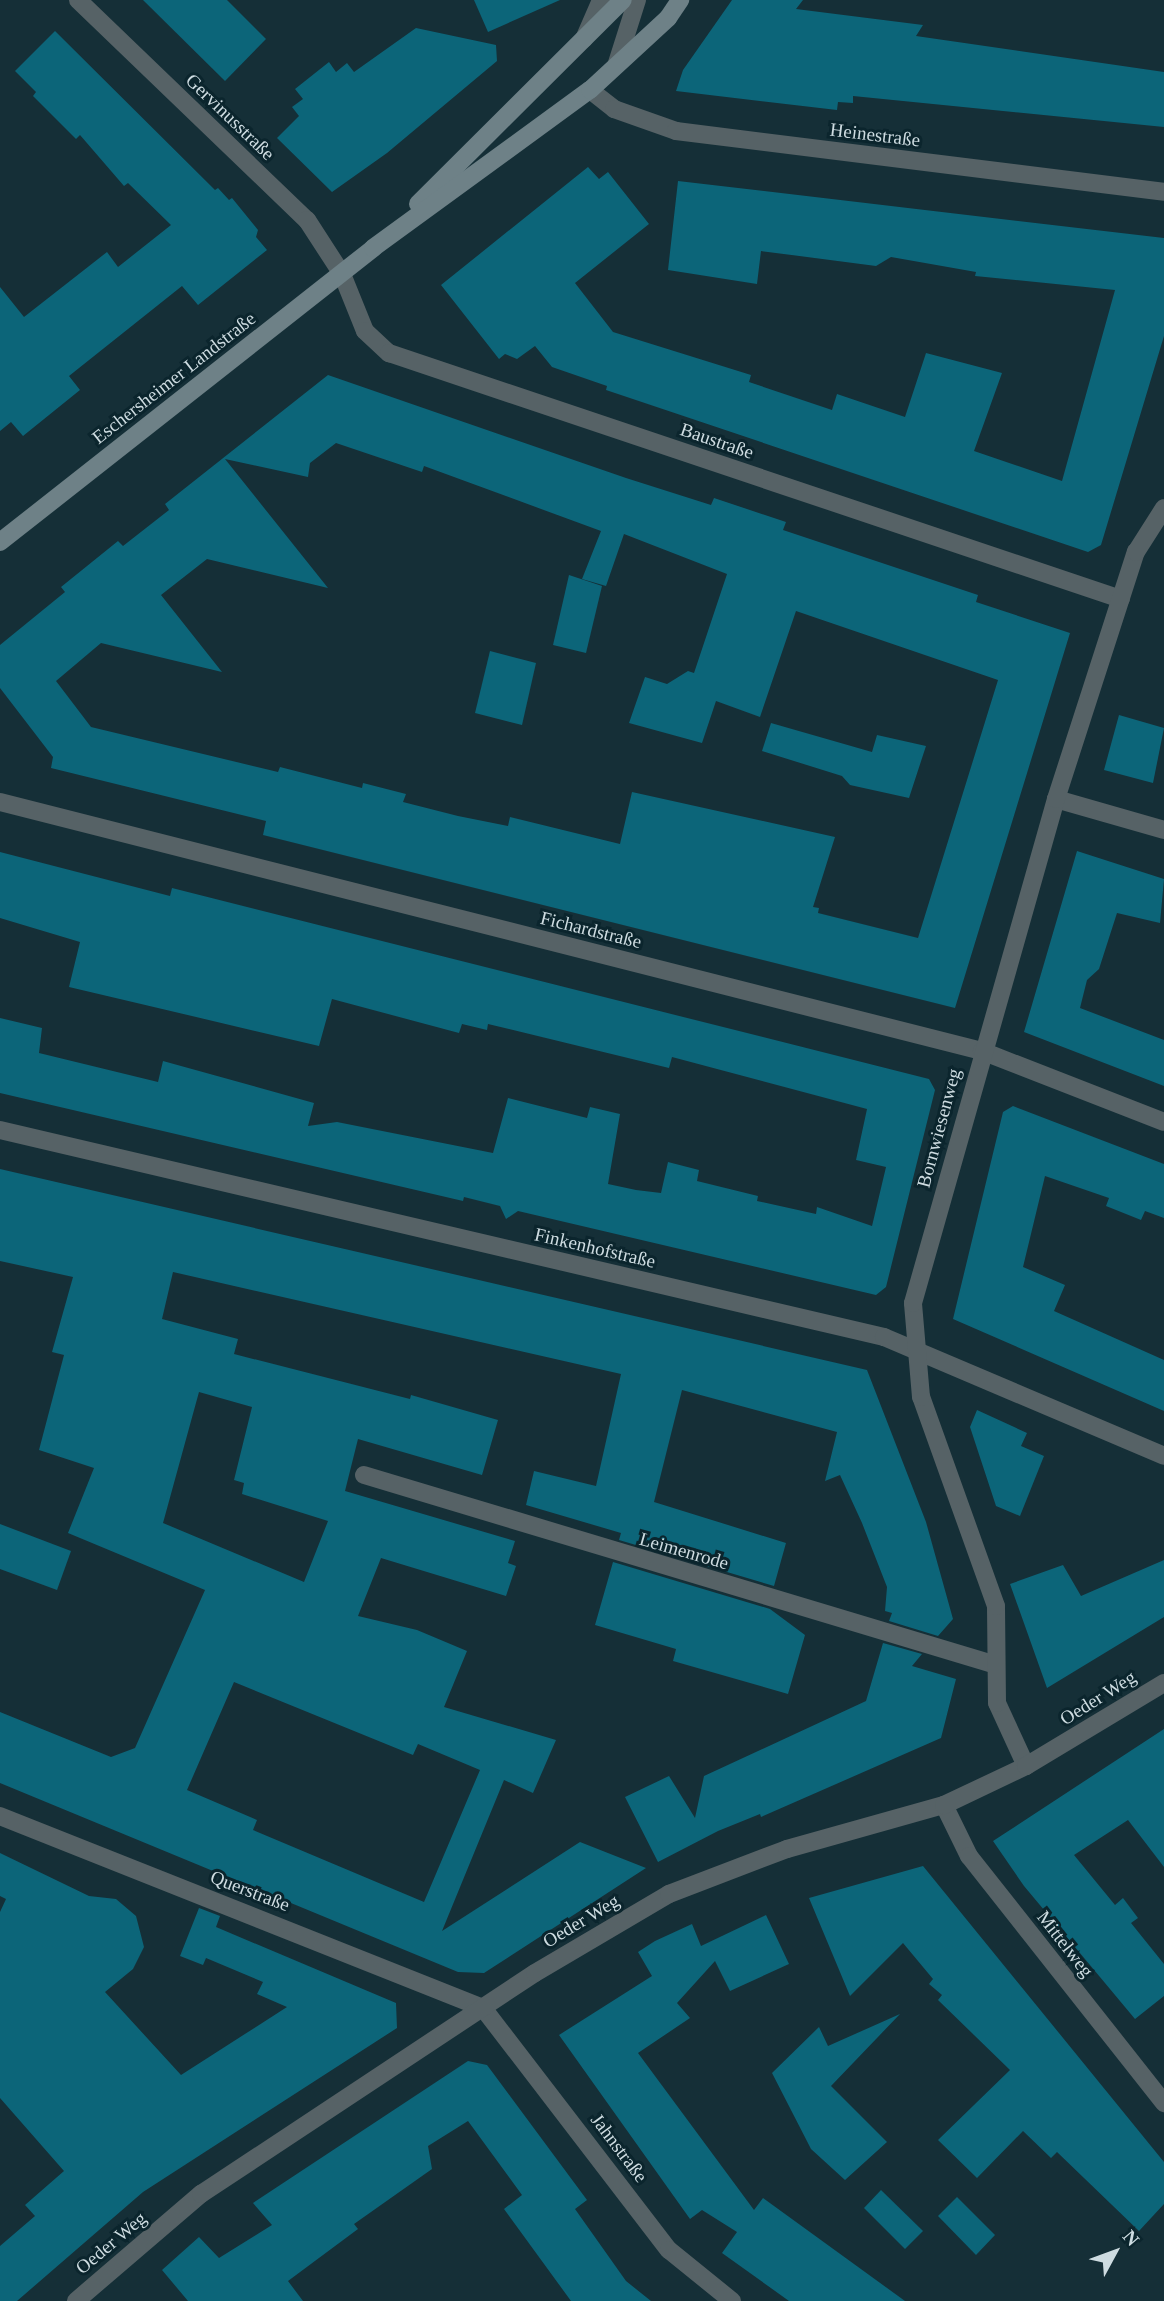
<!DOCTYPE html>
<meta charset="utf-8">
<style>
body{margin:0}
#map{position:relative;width:1164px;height:2301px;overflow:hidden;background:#152f37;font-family:"Times New Roman",serif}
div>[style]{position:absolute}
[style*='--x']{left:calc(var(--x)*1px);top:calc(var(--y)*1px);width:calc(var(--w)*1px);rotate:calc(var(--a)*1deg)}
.building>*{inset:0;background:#0c6579}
.minor>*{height:18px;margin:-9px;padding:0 9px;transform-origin:9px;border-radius:9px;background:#566266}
.secondary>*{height:18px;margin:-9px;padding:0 9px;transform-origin:9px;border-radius:9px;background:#6e8187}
span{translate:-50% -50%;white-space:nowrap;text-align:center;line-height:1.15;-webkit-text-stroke:6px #0b252d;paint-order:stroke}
.street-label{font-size:19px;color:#cedce1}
.north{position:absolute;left:1080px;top:2217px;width:70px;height:70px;-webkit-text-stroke:5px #0b252d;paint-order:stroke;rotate:49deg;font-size:19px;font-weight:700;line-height:28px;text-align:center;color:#cedce1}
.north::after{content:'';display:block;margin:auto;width:24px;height:32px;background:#cedce1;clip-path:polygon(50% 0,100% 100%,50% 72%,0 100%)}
</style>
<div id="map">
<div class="building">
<i style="clip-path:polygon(143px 0,227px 0,266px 39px,225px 81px)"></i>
<i style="clip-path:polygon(474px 0,560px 0,488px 32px)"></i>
<i style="clip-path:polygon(732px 0,803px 0,796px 9px,923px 25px,916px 36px,1164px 72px,1164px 127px,853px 96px,853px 103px,838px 102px,837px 110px,676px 91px,683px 70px)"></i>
<i style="clip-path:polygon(416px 28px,496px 45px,497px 61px,387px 153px,332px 192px,277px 138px,299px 116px,292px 107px,303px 99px,295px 89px,329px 62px,336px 72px,347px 63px,354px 72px)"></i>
<i style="clip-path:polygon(55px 31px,215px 190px,218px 188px,229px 200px,232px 198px,258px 230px,256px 237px,267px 250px,198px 305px,182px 286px,69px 376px,80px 390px,23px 436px,11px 422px,0 431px,0 287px,24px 317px,107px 252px,118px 267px,171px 225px,128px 183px,124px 186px,80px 135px,76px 139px,33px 96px,36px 92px,15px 71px)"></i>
<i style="clip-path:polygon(588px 167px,599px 179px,608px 172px,649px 224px,575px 283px,613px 332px,751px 375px,749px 382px,832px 410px,837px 394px,905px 417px,926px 353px,1002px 373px,974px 451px,1062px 481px,1115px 290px,975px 276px,976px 272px,891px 257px,876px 266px,761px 251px,757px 284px,668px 270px,678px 181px,1164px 238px,1164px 336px,1101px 545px,1088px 552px,606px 390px,607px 386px,552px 367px,535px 346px,517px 359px,505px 354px,499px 359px,441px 285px)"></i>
<i style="clip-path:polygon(evenodd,328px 375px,626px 478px,711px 505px,714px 498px,786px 522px,783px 530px,978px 595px,976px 602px,1070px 633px,955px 1008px,263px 835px,266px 821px,51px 768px,53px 757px,0 688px,0 645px,65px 592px,61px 587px,118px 541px,123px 546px,169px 510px,165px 504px,328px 375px,336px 443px,422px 472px,424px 466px,601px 531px,582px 579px,606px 586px,624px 534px,727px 574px,694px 673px,688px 671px,667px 684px,645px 677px,629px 723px,702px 743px,716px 701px,760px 717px,796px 611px,998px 680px,918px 938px,818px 913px,819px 908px,813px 907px,835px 837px,632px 792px,620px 844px,510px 817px,508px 826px,458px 816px,403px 802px,406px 794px,363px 783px,362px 788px,280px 767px,278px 772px,91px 727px,56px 681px,101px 643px,222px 672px,161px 595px,207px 559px,328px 588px,225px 459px,308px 477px,310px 463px,336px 443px)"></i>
<i style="clip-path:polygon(569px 575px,602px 586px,586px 653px,553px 645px)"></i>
<i style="clip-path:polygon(490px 651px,536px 663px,522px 725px,475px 713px)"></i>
<i style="clip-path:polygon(1119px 715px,1164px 728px,1153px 783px,1104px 770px)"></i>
<i style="clip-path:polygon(771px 723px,872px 752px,877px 735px,926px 746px,909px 798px,850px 785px,842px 776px,762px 751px)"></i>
<i style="clip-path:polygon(1077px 851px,1164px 879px,1160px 923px,1117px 913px,1099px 969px,1087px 980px,1080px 1008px,1164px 1040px,1164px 1086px,1024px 1032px)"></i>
<i style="clip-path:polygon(0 852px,170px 896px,172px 888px,929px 1079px,935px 1090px,886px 1287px,876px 1295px,518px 1211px,506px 1219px,500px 1206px,464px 1197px,463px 1201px,0 1093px,0 1018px,42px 1028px,39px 1053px,158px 1082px,163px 1061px,314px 1103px,308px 1126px,337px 1122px,493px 1153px,508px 1098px,587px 1118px,590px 1107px,620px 1114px,608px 1184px,636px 1190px,661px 1193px,668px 1162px,699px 1170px,697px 1181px,758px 1196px,757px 1201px,816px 1214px,817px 1207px,872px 1226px,886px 1167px,856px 1160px,867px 1109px,672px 1057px,669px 1068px,488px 1024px,487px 1030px,462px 1024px,459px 1033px,332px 999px,319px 1046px,69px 987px,80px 942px,0 918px)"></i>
<i style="clip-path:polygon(1013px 1106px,1164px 1164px,1164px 1218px,1145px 1211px,1141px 1220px,1106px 1206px,1109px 1198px,1045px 1176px,1023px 1267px,1065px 1285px,1054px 1311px,1164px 1360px,1164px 1411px,953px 1319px,1003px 1112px)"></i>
<i style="clip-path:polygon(evenodd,0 1169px,867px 1370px,926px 1522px,953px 1619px,938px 1636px,889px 1621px,892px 1613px,885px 1611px,887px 1587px,862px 1523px,840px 1475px,825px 1481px,837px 1432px,682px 1390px,654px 1502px,786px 1543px,774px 1586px,619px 1540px,621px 1533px,526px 1505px,534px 1471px,596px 1486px,621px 1374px,173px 1272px,162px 1319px,238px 1339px,234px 1354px,410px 1399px,411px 1395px,498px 1420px,482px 1475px,358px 1439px,345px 1491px,515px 1541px,508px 1563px,516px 1566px,506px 1596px,381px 1558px,358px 1616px,417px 1630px,467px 1651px,444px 1707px,556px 1740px,533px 1793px,504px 1780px,442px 1931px,580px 1842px,646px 1868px,484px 1973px,458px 1972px,0 1783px,0 1712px,111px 1757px,135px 1748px,205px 1590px,68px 1533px,94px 1468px,39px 1450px,64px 1355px,52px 1352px,73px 1277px,0 1261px,0 1169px,199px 1392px,252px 1407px,234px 1480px,244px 1483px,242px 1494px,328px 1521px,304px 1582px,163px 1523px,199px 1392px,0 1169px,234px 1682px,413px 1755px,418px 1744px,480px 1770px,424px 1902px,253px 1830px,257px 1820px,187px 1790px,234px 1682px)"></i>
<i style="clip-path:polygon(977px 1410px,1027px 1433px,1021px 1446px,1044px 1456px,1020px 1516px,996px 1506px,970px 1427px)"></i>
<i style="clip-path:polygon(0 1524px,71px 1551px,57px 1590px,0 1569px)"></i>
<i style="clip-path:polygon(1164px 1560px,1164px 1617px,1047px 1688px,1010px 1584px,1063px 1565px,1081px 1596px)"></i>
<i style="clip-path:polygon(613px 1562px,770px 1609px,805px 1635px,788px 1694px,673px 1661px,676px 1649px,595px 1625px)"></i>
<i style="clip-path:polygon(883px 1643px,922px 1654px,912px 1666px,956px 1679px,941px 1738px,761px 1817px,760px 1814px,718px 1831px,658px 1862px,625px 1797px,669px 1776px,695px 1818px,704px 1776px,866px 1701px)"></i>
<i style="clip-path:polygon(1164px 1729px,1164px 1867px,1128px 1820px,1074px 1855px,1115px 1905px,1123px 1898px,1138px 1918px,1131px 1923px,1164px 1964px,1164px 1996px,1135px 2019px,1024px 1886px,993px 1841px)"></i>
<i style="clip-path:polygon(0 1853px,89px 1896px,116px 1899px,136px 1916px,144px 1947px,133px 1969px,105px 1992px,181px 2075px,287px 2007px,257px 1994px,263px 1982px,206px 1958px,203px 1965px,180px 1956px,199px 1908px,220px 1916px,216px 1927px,396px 2003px,397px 2028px,143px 2192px,17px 2301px,0 2301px,0 2246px,35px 2216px,25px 2205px,64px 2171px,0 2098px,0 1912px,6px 1899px,0 1896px)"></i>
<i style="clip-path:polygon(923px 1866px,1164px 2162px,1164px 2204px,1139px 2231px,1057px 2152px,1051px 2158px,1023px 2131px,977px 2178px,938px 2140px,1010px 2070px,938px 2000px,942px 1995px,929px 1984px,933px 1979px,903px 1943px,850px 1996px,809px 1898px)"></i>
<i style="clip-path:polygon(766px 1915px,789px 1964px,730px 1991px,715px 1961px,677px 2003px,690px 2018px,638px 2053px,754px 2210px,763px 2198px,905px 2301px,789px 2301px,722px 2253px,737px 2232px,702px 2210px,690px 2219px,559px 2035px,652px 1976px,638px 1952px,655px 1941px,692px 1924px,701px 1946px)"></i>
<i style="clip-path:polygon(900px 2014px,831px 2086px,887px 2142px,845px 2180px,811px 2149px,772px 2073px,819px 2027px,828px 2046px)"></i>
<i style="clip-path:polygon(468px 2061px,487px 2065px,493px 2073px,587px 2200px,575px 2209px,626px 2281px,651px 2301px,571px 2301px,504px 2209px,522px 2195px,468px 2121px,428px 2146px,432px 2169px,354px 2224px,358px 2229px,288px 2281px,303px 2301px,188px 2301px,162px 2270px,199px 2237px,219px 2258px,272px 2225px,253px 2203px)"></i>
<i style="clip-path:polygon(881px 2190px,923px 2231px,905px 2249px,864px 2208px)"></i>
<i style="clip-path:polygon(957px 2197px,995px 2235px,976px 2255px,938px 2216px)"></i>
</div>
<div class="minor">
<i style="--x:78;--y:0;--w:318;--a:43.9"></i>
<i style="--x:307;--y:220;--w:64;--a:57.1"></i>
<i style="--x:342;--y:274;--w:61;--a:68"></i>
<i style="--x:365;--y:331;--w:33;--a:43"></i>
<i style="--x:389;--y:353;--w:772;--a:18.58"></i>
<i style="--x:584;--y:39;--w:43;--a:-66.4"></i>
<i style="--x:617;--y:63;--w:66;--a:-72.4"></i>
<i style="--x:590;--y:90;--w:31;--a:38"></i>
<i style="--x:614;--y:109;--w:66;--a:19.5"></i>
<i style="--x:676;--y:131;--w:492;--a:7.1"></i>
<i style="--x:1056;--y:799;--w:112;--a:16"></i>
<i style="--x:0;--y:802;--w:1013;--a:14.23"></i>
<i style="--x:982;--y:1051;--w:195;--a:21.3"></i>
<i style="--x:0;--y:1130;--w:908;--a:13.18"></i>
<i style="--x:884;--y:1337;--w:304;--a:23"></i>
<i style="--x:364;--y:1475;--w:657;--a:16.72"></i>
<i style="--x:1026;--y:1766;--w:69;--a:-114.7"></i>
<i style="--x:997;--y:1703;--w:97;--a:-90.6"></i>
<i style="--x:996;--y:1606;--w:222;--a:-109.7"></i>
<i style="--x:921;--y:1397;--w:94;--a:-94.9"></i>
<i style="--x:913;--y:1303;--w:524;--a:-74.16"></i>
<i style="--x:1056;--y:799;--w:260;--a:-72.1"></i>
<i style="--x:1136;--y:552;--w:52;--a:-57.5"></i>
<i style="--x:944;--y:1805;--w:57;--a:63.9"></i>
<i style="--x:969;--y:1856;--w:315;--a:51.7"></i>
<i style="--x:0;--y:1816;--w:520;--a:21.68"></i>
<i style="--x:483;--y:2008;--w:305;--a:52.5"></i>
<i style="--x:669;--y:2250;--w:81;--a:39"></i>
<i style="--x:76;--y:2301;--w:165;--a:-40.6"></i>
<i style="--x:201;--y:2194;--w:400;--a:-33.5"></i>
<i style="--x:535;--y:1973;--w:156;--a:-30.5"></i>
<i style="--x:669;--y:1894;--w:126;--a:-20.9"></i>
<i style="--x:787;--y:1849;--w:163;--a:-15.7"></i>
<i style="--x:944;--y:1805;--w:91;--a:-25.4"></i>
<i style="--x:1026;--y:1766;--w:161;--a:-31"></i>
</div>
<div class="secondary">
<i style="--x:418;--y:204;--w:289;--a:-44.9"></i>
<i style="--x:0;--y:542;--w:475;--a:-38.2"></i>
<i style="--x:373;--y:248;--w:268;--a:-36.1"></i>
<i style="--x:590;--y:90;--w:106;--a:-42.7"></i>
<i style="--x:668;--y:18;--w:22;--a:-56"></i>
</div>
<div class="street-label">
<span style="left:230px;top:117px;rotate:44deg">Gervinusstraße</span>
<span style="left:875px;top:135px;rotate:7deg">Heinestraße</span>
<span style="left:174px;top:378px;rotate:-38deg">Eschersheimer Landstraße</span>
<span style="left:717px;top:441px;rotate:19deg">Baustraße</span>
<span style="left:591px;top:930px;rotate:14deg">Fichardstraße</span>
<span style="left:939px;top:1128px;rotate:-75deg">Bornwiesenweg</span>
<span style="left:595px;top:1248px;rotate:13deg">Finkenhofstraße</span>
<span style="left:684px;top:1551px;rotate:16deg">Leimenrode</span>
<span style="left:1098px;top:1698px;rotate:-32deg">Oeder Weg</span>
<span style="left:250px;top:1891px;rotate:21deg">Querstraße</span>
<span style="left:581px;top:1921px;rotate:-31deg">Oeder Weg</span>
<span style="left:1065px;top:1944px;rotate:52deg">Mittelweg</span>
<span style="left:619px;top:2148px;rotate:53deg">Jahnstraße</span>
<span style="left:111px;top:2243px;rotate:-40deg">Oeder Weg</span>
</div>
<div class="north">N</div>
</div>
